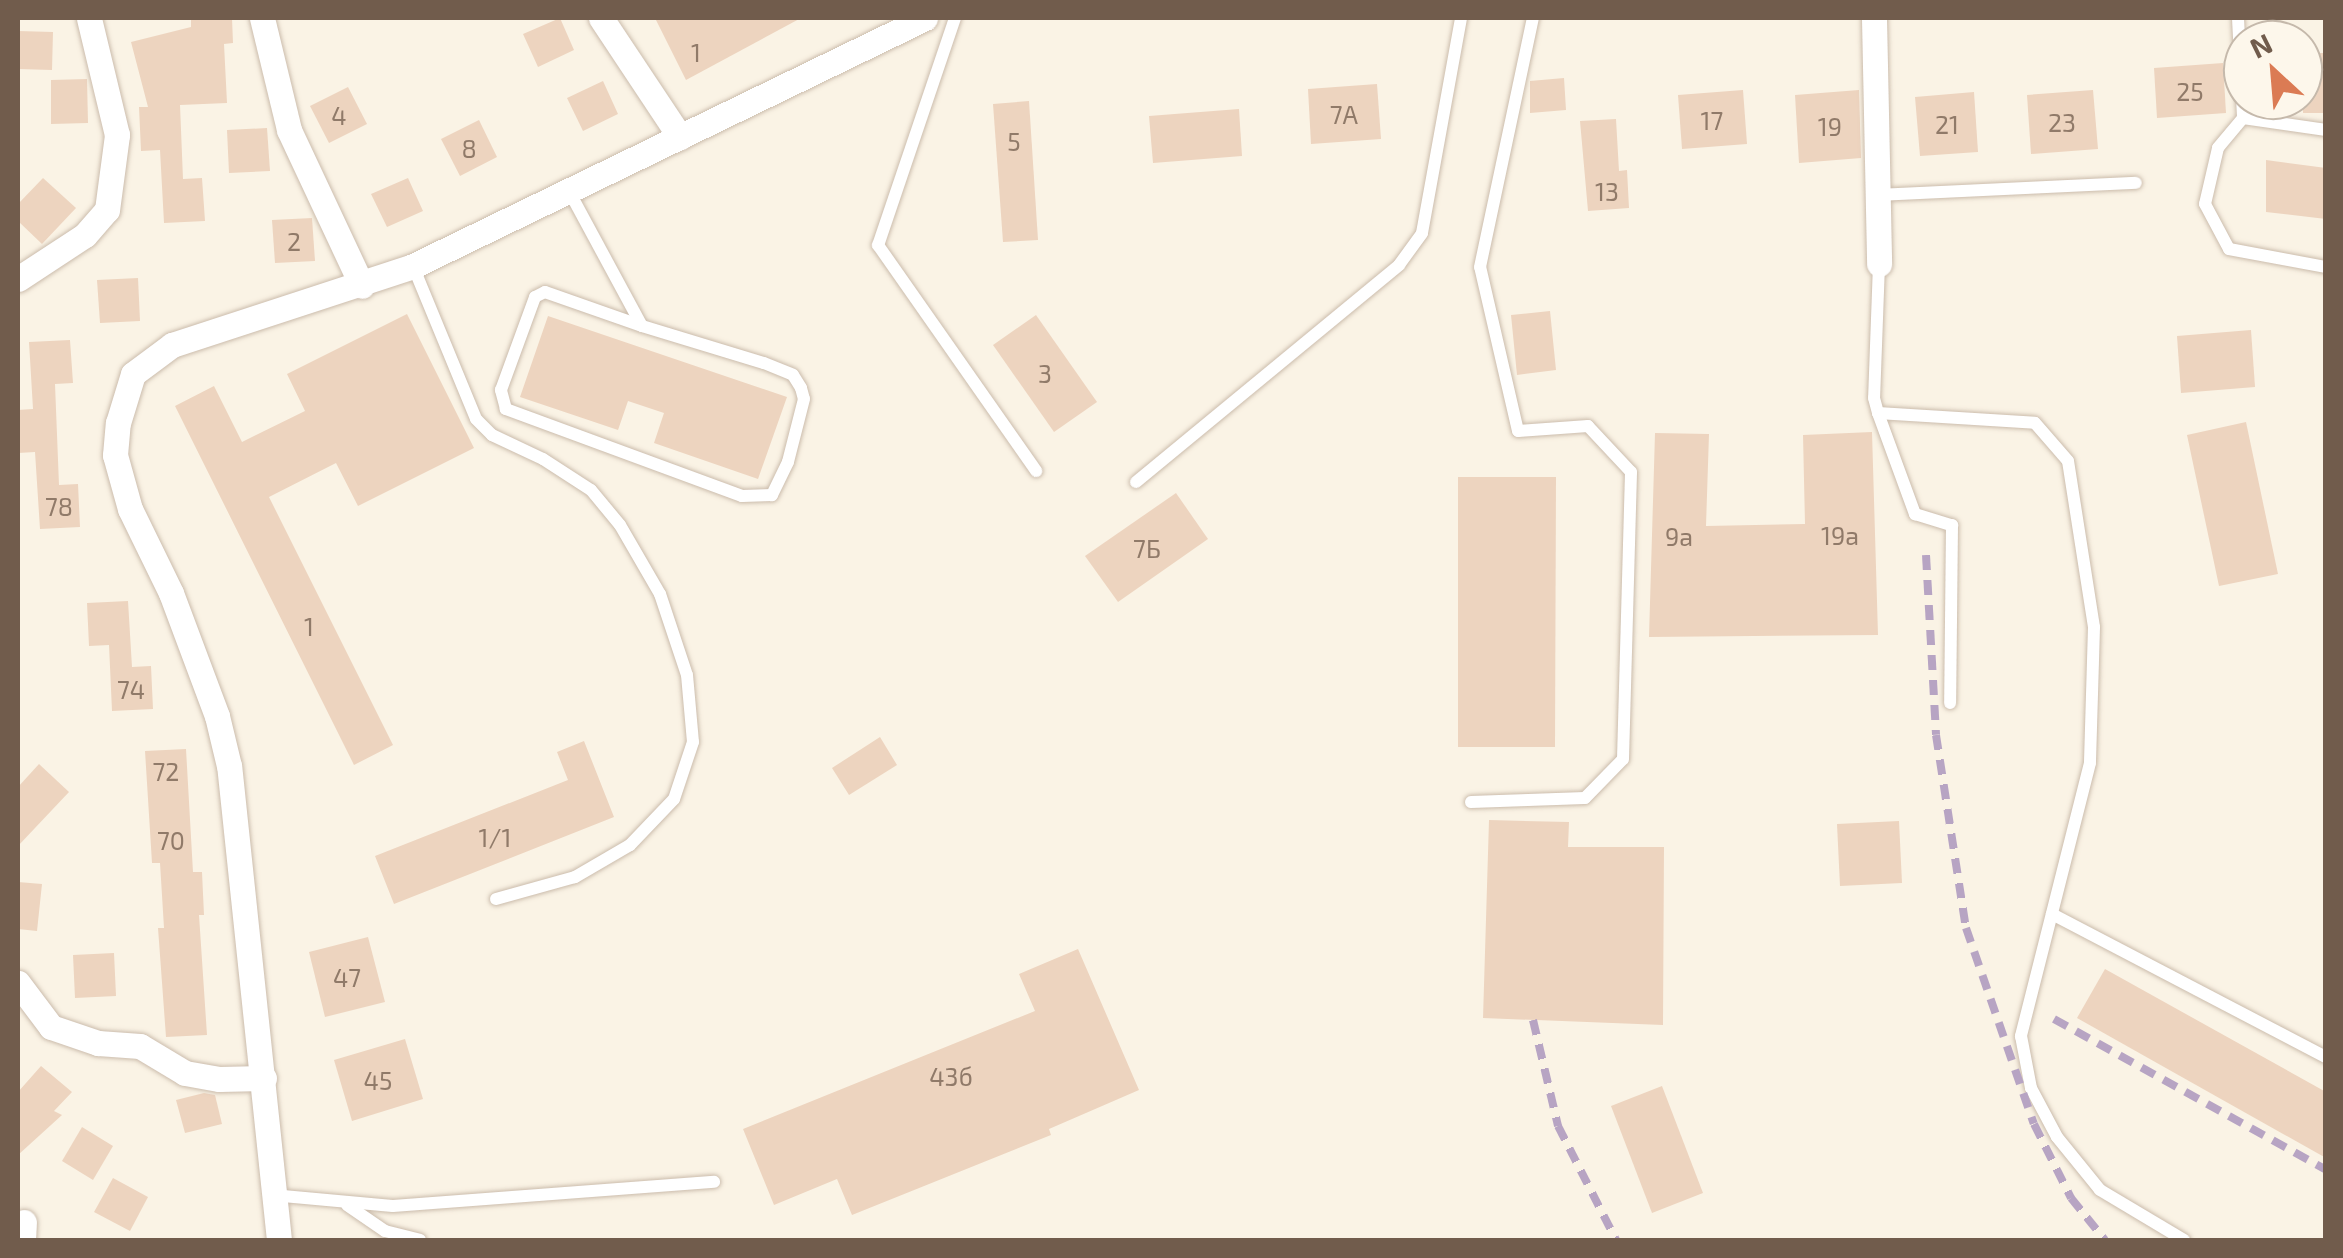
<!DOCTYPE html>
<meta charset="utf-8">
<style>
body{margin:0}
#map{position:relative;width:2343px;height:1258px;overflow:hidden;background:#faf3e5;font-family:"Exo 2",sans-serif}
div>[style]{position:absolute}
[style*='--x']{left:calc(var(--x)*1px);top:calc(var(--y)*1px);width:calc(var(--w)*1px);rotate:calc(var(--a)*1deg)}
.building>*{inset:0;background:#edd4bf}
.roads{filter:drop-shadow(0 0 2px #cbbcac) drop-shadow(0 0 2px #cbbcac)}
.lane>*{height:12px;margin:-6px;padding:0 6px;transform-origin:6px;border-radius:6px;background:#fff}
.street>*{height:25px;margin:-12.5px;padding:0 12.5px;transform-origin:12.5px;border-radius:12.5px;background:#fff}
.rail>*{height:8px;margin-top:-4px;transform-origin:0;background:repeating-linear-gradient(90deg,#b7a4c3 0 15px,transparent 0 25px)}
span{translate:-50% -50%;white-space:nowrap;text-align:center;line-height:1.15;-webkit-text-stroke:10px #fdf7eb;paint-order:stroke}
.number-label{font-size:25px;color:#907a69}
.number-label span{-webkit-text-stroke-width:0}
.frame{position:absolute;inset:0;border:20px solid #715c4c;pointer-events:none}
.north{position:absolute;left:2223px;top:20px;width:100px;height:100px;box-sizing:border-box;background:#fdf7eb;border:2px solid #c5b9ab;border-radius:50%;rotate:334deg;font-size:28px;font-weight:700;line-height:40px;text-align:center;color:#715c4c}
.north::after{content:'';display:block;margin:auto;width:35px;height:45px;background:#db7b54;clip-path:polygon(50% 0,100% 100%,50% 72%,0 100%)}
</style>
<div id="map">
<div class="building">
<i style="clip-path:polygon(191px 18px,232px 18px,233px 43px,224px 44px,227px 103px,180px 105px,183px 179px,202px 178px,205px 221px,164px 223px,160px 150px,141px 151px,139px 107px,148px 107px,131px 42px,191px 27px)"></i>
<i style="clip-path:polygon(560px 18px,574px 50px,538px 67px,523px 34px)"></i>
<i style="clip-path:polygon(655px 18px,801px 18px,686px 80px)"></i>
<i style="clip-path:polygon(18px 31px,53px 32px,52px 70px,18px 69px)"></i>
<i style="clip-path:polygon(2303px 53px,2326px 53px,2326px 113px,2303px 113px)"></i>
<i style="clip-path:polygon(2223px 63px,2226px 113px,2157px 118px,2154px 68px)"></i>
<i style="clip-path:polygon(1564px 78px,1566px 110px,1530px 113px,1530px 81px)"></i>
<i style="clip-path:polygon(87px 79px,88px 123px,51px 124px,51px 80px)"></i>
<i style="clip-path:polygon(603px 81px,618px 114px,583px 131px,567px 98px)"></i>
<i style="clip-path:polygon(1377px 84px,1381px 139px,1311px 144px,1308px 89px)"></i>
<i style="clip-path:polygon(348px 87px,367px 124px,329px 143px,310px 106px)"></i>
<i style="clip-path:polygon(1743px 90px,1747px 144px,1682px 149px,1678px 95px)"></i>
<i style="clip-path:polygon(1859px 90px,1861px 158px,1799px 163px,1795px 95px)"></i>
<i style="clip-path:polygon(2093px 90px,2098px 149px,2031px 154px,2027px 95px)"></i>
<i style="clip-path:polygon(1974px 92px,1978px 152px,1920px 156px,1915px 97px)"></i>
<i style="clip-path:polygon(1029px 101px,1038px 240px,1003px 242px,993px 104px)"></i>
<i style="clip-path:polygon(1239px 109px,1242px 156px,1153px 163px,1149px 116px)"></i>
<i style="clip-path:polygon(1616px 119px,1619px 171px,1627px 170px,1629px 208px,1588px 211px,1580px 121px)"></i>
<i style="clip-path:polygon(479px 120px,497px 157px,460px 176px,441px 139px)"></i>
<i style="clip-path:polygon(267px 128px,270px 171px,229px 173px,227px 130px)"></i>
<i style="clip-path:polygon(2266px 160px,2326px 168px,2326px 219px,2266px 212px)"></i>
<i style="clip-path:polygon(43px 178px,76px 208px,42px 244px,18px 221px,18px 204px)"></i>
<i style="clip-path:polygon(408px 178px,423px 211px,387px 227px,371px 194px)"></i>
<i style="clip-path:polygon(312px 218px,315px 261px,275px 263px,272px 220px)"></i>
<i style="clip-path:polygon(138px 278px,140px 321px,100px 323px,97px 280px)"></i>
<i style="clip-path:polygon(1550px 311px,1556px 370px,1517px 375px,1511px 315px)"></i>
<i style="clip-path:polygon(407px 314px,474px 448px,358px 506px,336px 463px,269px 497px,393px 745px,354px 765px,175px 406px,214px 386px,242px 442px,305px 411px,287px 374px)"></i>
<i style="clip-path:polygon(1036px 315px,1097px 402px,1054px 432px,993px 345px)"></i>
<i style="clip-path:polygon(548px 316px,787px 397px,758px 479px,654px 443px,664px 413px,628px 401px,618px 430px,520px 397px)"></i>
<i style="clip-path:polygon(2251px 330px,2255px 387px,2181px 393px,2177px 336px)"></i>
<i style="clip-path:polygon(70px 340px,73px 383px,55px 384px,59px 485px,78px 484px,80px 527px,40px 529px,35px 452px,18px 453px,18px 410px,33px 409px,29px 342px)"></i>
<i style="clip-path:polygon(2246px 422px,2278px 574px,2219px 586px,2187px 435px)"></i>
<i style="clip-path:polygon(1872px 432px,1878px 635px,1649px 637px,1655px 433px,1709px 434px,1706px 526px,1805px 524px,1803px 435px)"></i>
<i style="clip-path:polygon(1458px 477px,1556px 477px,1555px 747px,1458px 747px)"></i>
<i style="clip-path:polygon(1176px 493px,1208px 539px,1118px 602px,1085px 556px)"></i>
<i style="clip-path:polygon(128px 601px,132px 667px,151px 666px,153px 709px,112px 711px,109px 645px,89px 646px,87px 603px)"></i>
<i style="clip-path:polygon(880px 737px,897px 765px,849px 795px,832px 768px)"></i>
<i style="clip-path:polygon(584px 741px,614px 817px,394px 904px,375px 856px,568px 780px,557px 752px)"></i>
<i style="clip-path:polygon(186px 749px,193px 872px,202px 872px,204px 915px,199px 915px,207px 1035px,166px 1037px,158px 928px,164px 928px,160px 863px,152px 863px,145px 751px)"></i>
<i style="clip-path:polygon(39px 764px,69px 792px,18px 846px,18px 787px)"></i>
<i style="clip-path:polygon(1489px 820px,1569px 822px,1568px 847px,1664px 847px,1663px 1025px,1483px 1018px)"></i>
<i style="clip-path:polygon(1899px 821px,1902px 883px,1840px 886px,1837px 824px)"></i>
<i style="clip-path:polygon(18px 882px,42px 884px,37px 931px,18px 929px)"></i>
<i style="clip-path:polygon(368px 937px,385px 1002px,325px 1017px,309px 952px)"></i>
<i style="clip-path:polygon(1078px 949px,1139px 1090px,1049px 1129px,1051px 1135px,852px 1215px,837px 1179px,774px 1205px,743px 1129px,1035px 1011px,1019px 974px)"></i>
<i style="clip-path:polygon(114px 953px,116px 996px,75px 998px,73px 955px)"></i>
<i style="clip-path:polygon(2105px 969px,2326px 1092px,2326px 1158px,2077px 1018px)"></i>
<i style="clip-path:polygon(405px 1039px,423px 1099px,352px 1121px,334px 1060px)"></i>
<i style="clip-path:polygon(41px 1066px,72px 1092px,54px 1111px,62px 1115px,18px 1155px,18px 1092px)"></i>
<i style="clip-path:polygon(1662px 1086px,1703px 1193px,1652px 1213px,1611px 1106px)"></i>
<i style="clip-path:polygon(204px 1093px,215px 1095px,222px 1124px,185px 1133px,176px 1100px)"></i>
<i style="clip-path:polygon(82px 1127px,113px 1146px,93px 1180px,62px 1161px)"></i>
<i style="clip-path:polygon(113px 1178px,148px 1197px,130px 1231px,94px 1212px)"></i>
</div>
<div class="roads">
<div class="lane">
<i style="--x:955;--y:18;--w:240;--a:108.7"></i>
<i style="--x:878;--y:245;--w:276;--a:55"></i>
<i style="--x:2238;--y:18;--w:100;--a:87.1"></i>
<i style="--x:2243;--y:118;--w:84;--a:8.2"></i>
<i style="--x:2243;--y:118;--w:39;--a:130"></i>
<i style="--x:2218;--y:148;--w:57;--a:103.1"></i>
<i style="--x:2205;--y:204;--w:51;--a:61.9"></i>
<i style="--x:2229;--y:249;--w:99;--a:10.5"></i>
<i style="--x:570;--y:193;--w:151;--a:61.6"></i>
<i style="--x:642;--y:326;--w:127;--a:16.9"></i>
<i style="--x:764;--y:363;--w:31;--a:22"></i>
<i style="--x:793;--y:375;--w:15;--a:58"></i>
<i style="--x:801;--y:388;--w:11;--a:75"></i>
<i style="--x:804;--y:399;--w:65;--a:104.3"></i>
<i style="--x:788;--y:462;--w:37;--a:116"></i>
<i style="--x:772;--y:495;--w:30;--a:178"></i>
<i style="--x:742;--y:496;--w:252;--a:-159.8"></i>
<i style="--x:506;--y:409;--w:20;--a:-105"></i>
<i style="--x:501;--y:390;--w:99;--a:-69.9"></i>
<i style="--x:535;--y:297;--w:11;--a:-27"></i>
<i style="--x:545;--y:292;--w:103;--a:19.3"></i>
<i style="--x:1878;--y:195;--w:258;--a:-2.7"></i>
<i style="--x:1879;--y:264;--w:134;--a:92.1"></i>
<i style="--x:1874;--y:398;--w:16;--a:75"></i>
<i style="--x:1878;--y:413;--w:108;--a:69.9"></i>
<i style="--x:1915;--y:514;--w:39;--a:17"></i>
<i style="--x:1952;--y:525;--w:178;--a:90.6"></i>
<i style="--x:413;--y:266;--w:165;--a:67.6"></i>
<i style="--x:476;--y:419;--w:23;--a:45"></i>
<i style="--x:492;--y:435;--w:56;--a:25.2"></i>
<i style="--x:543;--y:459;--w:57;--a:32.9"></i>
<i style="--x:591;--y:490;--w:45;--a:50.4"></i>
<i style="--x:620;--y:525;--w:80;--a:59.9"></i>
<i style="--x:660;--y:594;--w:85;--a:71.6"></i>
<i style="--x:687;--y:675;--w:67;--a:84.9"></i>
<i style="--x:693;--y:742;--w:60;--a:108.4"></i>
<i style="--x:674;--y:799;--w:64;--a:133.7"></i>
<i style="--x:630;--y:845;--w:64;--a:149.8"></i>
<i style="--x:575;--y:877;--w:82;--a:164.4"></i>
<i style="--x:1878;--y:413;--w:157;--a:3.6"></i>
<i style="--x:2035;--y:423;--w:50;--a:49"></i>
<i style="--x:2068;--y:461;--w:168;--a:81.1"></i>
<i style="--x:2094;--y:627;--w:136;--a:91.7"></i>
<i style="--x:2090;--y:763;--w:282;--a:104.2"></i>
<i style="--x:2021;--y:1036;--w:53;--a:79.1"></i>
<i style="--x:2031;--y:1088;--w:55;--a:62"></i>
<i style="--x:2057;--y:1137;--w:68;--a:50.9"></i>
<i style="--x:2100;--y:1190;--w:98;--a:30.8"></i>
<i style="--x:1136;--y:482;--w:341;--a:-39.5"></i>
<i style="--x:1399;--y:265;--w:39;--a:-54"></i>
<i style="--x:1422;--y:233;--w:219;--a:-79.7"></i>
<i style="--x:1471;--y:802;--w:114;--a:-2"></i>
<i style="--x:1585;--y:798;--w:54;--a:-45.7"></i>
<i style="--x:1623;--y:759;--w:287;--a:-88.4"></i>
<i style="--x:1631;--y:472;--w:63;--a:-133.1"></i>
<i style="--x:1588;--y:426;--w:70;--a:175.9"></i>
<i style="--x:1518;--y:431;--w:168;--a:-103"></i>
<i style="--x:1480;--y:267;--w:255;--a:-78"></i>
<i style="--x:2052;--y:914;--w:309;--a:27.6"></i>
<i style="--x:272;--y:1195;--w:121;--a:5.2"></i>
<i style="--x:393;--y:1206;--w:322;--a:-4.3"></i>
<i style="--x:347;--y:1205;--w:46;--a:34.4"></i>
<i style="--x:385;--y:1231;--w:36;--a:14"></i>
</div>
<div class="street">
<i style="--x:262;--y:18;--w:115;--a:76.4"></i>
<i style="--x:289;--y:130;--w:172;--a:64.9"></i>
<i style="--x:601;--y:18;--w:143;--a:56.4"></i>
<i style="--x:1874;--y:18;--w:246;--a:88.8"></i>
<i style="--x:18;--y:279;--w:80;--a:-33.3"></i>
<i style="--x:85;--y:235;--w:33;--a:-49"></i>
<i style="--x:107;--y:210;--w:76;--a:-82.4"></i>
<i style="--x:117;--y:135;--w:120;--a:-103.5"></i>
<i style="--x:18;--y:983;--w:55;--a:53.1"></i>
<i style="--x:51;--y:1027;--w:50;--a:18.8"></i>
<i style="--x:98;--y:1043;--w:42;--a:4.1"></i>
<i style="--x:140;--y:1046;--w:52;--a:31"></i>
<i style="--x:185;--y:1073;--w:35;--a:10"></i>
<i style="--x:219;--y:1079;--w:45;--a:-1.3"></i>
<i style="--x:23;--y:1240;--w:18;--a:-87"></i>
<i style="--x:279;--y:1240;--w:477;--a:-96"></i>
<i style="--x:229;--y:766;--w:51;--a:-103.5"></i>
<i style="--x:217;--y:716;--w:131;--a:-110.5"></i>
<i style="--x:171;--y:593;--w:93;--a:-116"></i>
<i style="--x:130;--y:509;--w:56;--a:-105.5"></i>
<i style="--x:115;--y:455;--w:32;--a:-85"></i>
<i style="--x:118;--y:423;--w:51;--a:-73"></i>
<i style="--x:133;--y:374;--w:49;--a:-36.6"></i>
<i style="--x:172;--y:345;--w:254;--a:-18.1"></i>
<i style="--x:413;--y:266;--w:569;--a:-25.84"></i>
</div>
</div>
<div class="rail">
<i style="--x:1926;--y:555;--w:180;--a:86.8"></i>
<i style="--x:1936;--y:735;--w:195;--a:81.2"></i>
<i style="--x:1966;--y:928;--w:207;--a:70.9"></i>
<i style="--x:2034;--y:1124;--w:83;--a:63.4"></i>
<i style="--x:2071;--y:1198;--w:54;--a:51"></i>
<i style="--x:2054;--y:1019;--w:311;--a:29"></i>
<i style="--x:1533;--y:1020;--w:109;--a:76.7"></i>
<i style="--x:1558;--y:1126;--w:128;--a:63"></i>
</div>
<div class="number-label">
<span style="left:696px;top:52px">1</span>
<span style="left:2190px;top:91px">25</span>
<span style="left:1344px;top:114px">7А</span>
<span style="left:339px;top:115px">4</span>
<span style="left:1712px;top:120px">17</span>
<span style="left:2062px;top:122px">23</span>
<span style="left:1947px;top:124px">21</span>
<span style="left:1830px;top:126px">19</span>
<span style="left:1014px;top:141px">5</span>
<span style="left:469px;top:148px">8</span>
<span style="left:1607px;top:191px">13</span>
<span style="left:294px;top:241px">2</span>
<span style="left:1045px;top:373px">3</span>
<span style="left:59px;top:506px">78</span>
<span style="left:1840px;top:535px">19а</span>
<span style="left:1679px;top:536px">9а</span>
<span style="left:1147px;top:548px">7Б</span>
<span style="left:309px;top:626px">1</span>
<span style="left:131px;top:689px">74</span>
<span style="left:166px;top:771px">72</span>
<span style="left:495px;top:837px">1/1</span>
<span style="left:171px;top:840px">70</span>
<span style="left:347px;top:977px">47</span>
<span style="left:951px;top:1076px">43б</span>
<span style="left:378px;top:1080px">45</span>
</div>
<div class="frame"></div>
<div class="north">N</div>
</div>
